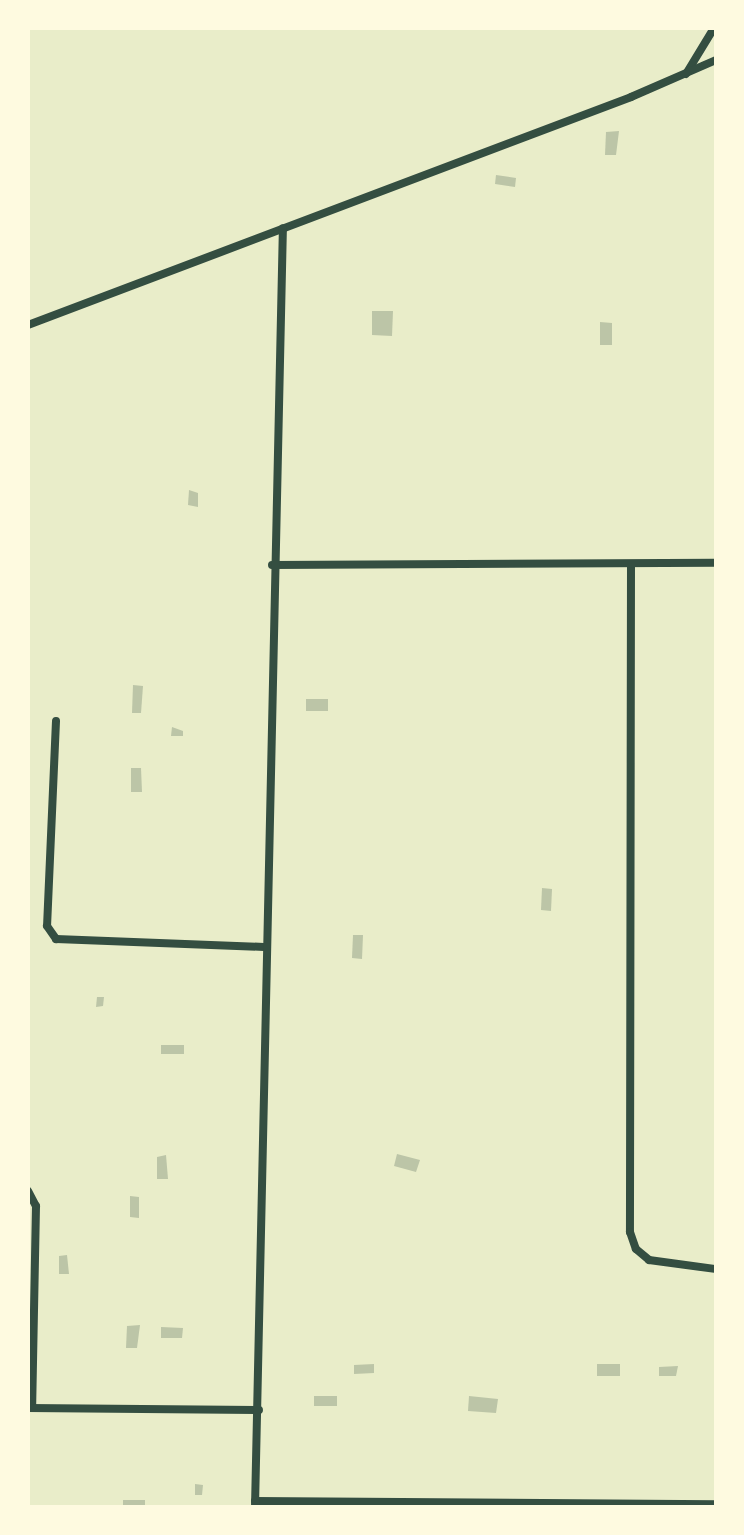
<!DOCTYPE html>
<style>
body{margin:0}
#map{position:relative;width:744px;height:1535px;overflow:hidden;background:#e9edc9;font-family:"Nunito Sans",sans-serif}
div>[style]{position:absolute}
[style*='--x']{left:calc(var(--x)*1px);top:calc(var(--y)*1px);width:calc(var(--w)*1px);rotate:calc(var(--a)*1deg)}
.building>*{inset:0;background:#bcc5a7}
.minor>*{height:8px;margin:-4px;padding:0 4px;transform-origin:4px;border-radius:4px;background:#344e41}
span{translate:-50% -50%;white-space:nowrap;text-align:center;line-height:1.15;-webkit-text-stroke:8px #fefae0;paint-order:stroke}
.frame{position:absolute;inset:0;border:30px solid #fefae0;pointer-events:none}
</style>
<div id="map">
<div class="building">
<i style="clip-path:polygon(619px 131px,616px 155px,605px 155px,606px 132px)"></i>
<i style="clip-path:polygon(496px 175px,516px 178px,515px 187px,495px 184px)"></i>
<i style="clip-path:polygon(372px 311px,393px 311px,392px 336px,372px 335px)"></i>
<i style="clip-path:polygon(600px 322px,612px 323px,612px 345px,600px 345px)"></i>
<i style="clip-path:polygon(189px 490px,198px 493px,198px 507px,188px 505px)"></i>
<i style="clip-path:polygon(133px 685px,143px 686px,141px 713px,132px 713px)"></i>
<i style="clip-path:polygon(306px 699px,328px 699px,328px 711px,306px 711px)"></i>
<i style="clip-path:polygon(172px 727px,183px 731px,183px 736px,171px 736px)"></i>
<i style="clip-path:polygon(131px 768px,141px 768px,142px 792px,131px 792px)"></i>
<i style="clip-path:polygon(542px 888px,552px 889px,551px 911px,541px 910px)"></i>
<i style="clip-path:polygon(353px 935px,363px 935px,362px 959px,352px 958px)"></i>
<i style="clip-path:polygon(97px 997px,104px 997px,103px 1006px,96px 1007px)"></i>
<i style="clip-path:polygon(161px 1045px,184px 1045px,184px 1054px,161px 1054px)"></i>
<i style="clip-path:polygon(397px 1154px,420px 1160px,416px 1172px,394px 1166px)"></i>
<i style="clip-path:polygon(166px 1155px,168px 1179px,157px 1179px,157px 1157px)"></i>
<i style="clip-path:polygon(130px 1196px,139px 1197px,139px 1218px,130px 1217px)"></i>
<i style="clip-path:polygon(67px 1255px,69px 1274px,59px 1274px,59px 1256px)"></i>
<i style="clip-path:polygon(140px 1325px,137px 1348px,126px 1348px,127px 1326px)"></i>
<i style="clip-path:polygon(161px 1327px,183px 1328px,182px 1338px,161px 1338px)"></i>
<i style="clip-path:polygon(374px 1364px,374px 1373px,354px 1374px,354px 1365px)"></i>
<i style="clip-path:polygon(597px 1364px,620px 1364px,620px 1376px,597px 1376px)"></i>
<i style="clip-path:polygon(678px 1366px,676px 1376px,659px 1376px,659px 1367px)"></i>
<i style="clip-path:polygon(314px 1396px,337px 1396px,337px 1406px,314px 1406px)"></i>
<i style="clip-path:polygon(469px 1396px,498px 1399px,496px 1413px,468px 1411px)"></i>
<i style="clip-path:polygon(195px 1484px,203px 1485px,202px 1495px,195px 1495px)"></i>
<i style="clip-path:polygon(123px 1500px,145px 1500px,145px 1507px,123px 1507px)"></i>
</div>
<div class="minor">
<i style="--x:686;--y:74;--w:54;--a:-58.7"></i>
<i style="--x:28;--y:325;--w:645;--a:-20.71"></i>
<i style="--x:631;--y:97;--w:93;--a:-23.5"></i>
<i style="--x:631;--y:564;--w:668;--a:90.09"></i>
<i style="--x:630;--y:1232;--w:18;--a:71"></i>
<i style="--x:636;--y:1249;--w:17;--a:40"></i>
<i style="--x:649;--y:1260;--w:68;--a:7.7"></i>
<i style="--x:272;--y:565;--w:444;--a:-0.3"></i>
<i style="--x:56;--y:721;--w:205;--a:92.5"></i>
<i style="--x:47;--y:926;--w:16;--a:55"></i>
<i style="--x:56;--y:939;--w:208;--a:2.2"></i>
<i style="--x:28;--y:1191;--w:17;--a:62"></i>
<i style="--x:36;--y:1206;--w:202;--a:91.1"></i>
<i style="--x:28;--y:1408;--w:231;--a:0.5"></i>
<i style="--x:255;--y:1501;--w:461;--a:0.4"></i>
<i style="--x:255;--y:1507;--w:1279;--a:-88.75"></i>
</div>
<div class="frame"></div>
</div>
